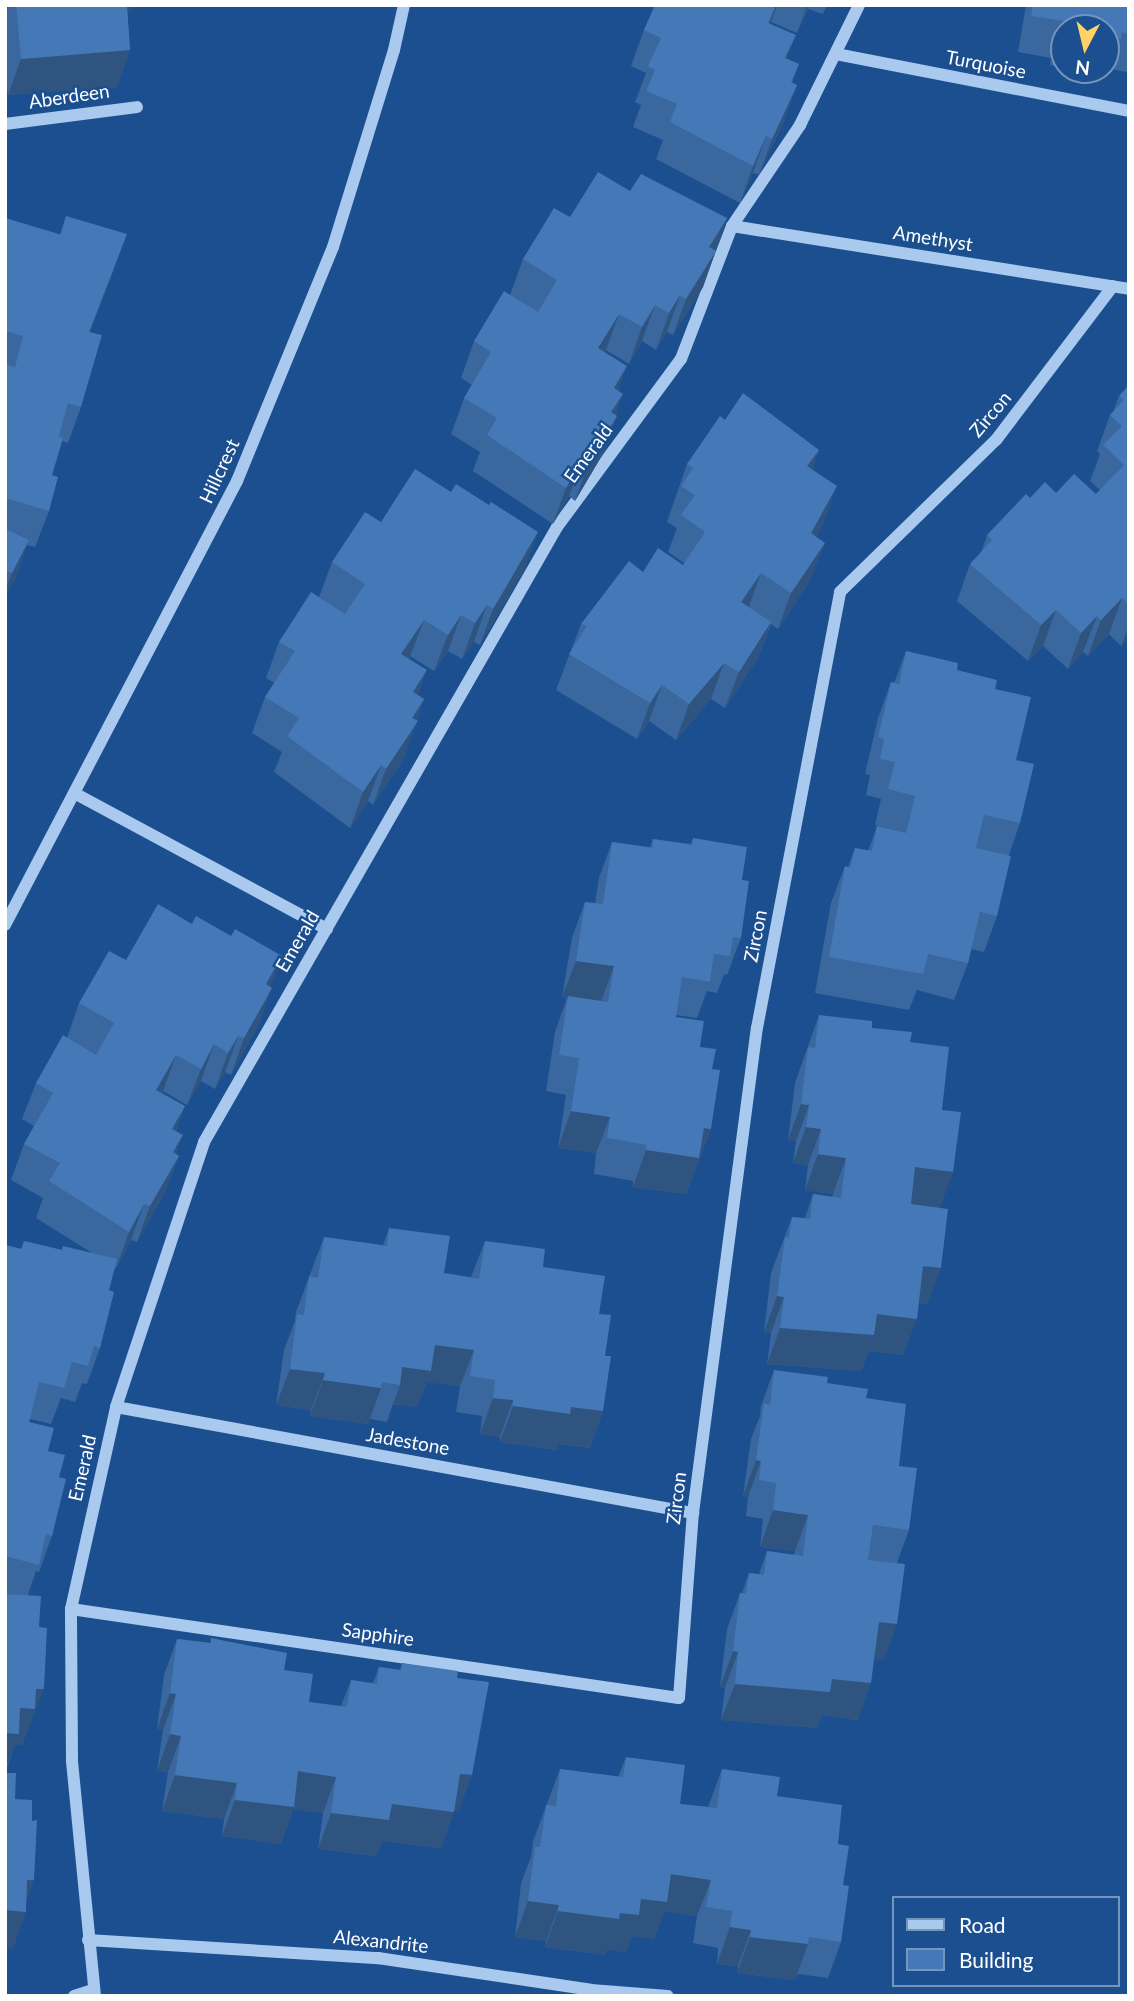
<!DOCTYPE html>
<style>
body{margin:0}
#map{position:relative;width:1134px;height:2001px;overflow:hidden;background:#1b4f8f;font-family:Lato,sans-serif}
div>[style]{position:absolute}
[style*='--x']{left:calc(var(--x)*1px);top:calc(var(--y)*1px);width:calc(var(--w)*1px);rotate:calc(var(--a)*1deg)}
.minor>*{height:12px;margin:-6px;padding:0 6px;transform-origin:6px;border-radius:6px;background:#a9c9ee}
.wall>*{inset:0;background:#3a679d}
.shaded-wall>*{inset:0;background:#305480}
.building>*{inset:0;background:#4478b7}
span{translate:-50% -50%;white-space:nowrap;text-align:center;line-height:1.15;-webkit-text-stroke:5px #1b4f8f;paint-order:stroke}
.street-label{font-size:19px;color:#fff}
.frame{position:absolute;inset:0;border:7px solid #fff;pointer-events:none}
.legend{position:absolute;left:892px;top:1896px;width:228px;height:91px;box-sizing:border-box;background:#1b4f8f;border:2px solid #7695bc;margin:0;padding:9px 12px;list-style:none;font-size:21px;color:#fff}
.legend li{display:flex;align-items:center;gap:14px;height:35px}
.legend b{width:35px;border:2px solid #7695bc}
.north{position:absolute;left:1050px;top:14px;width:70px;height:70px;box-sizing:border-box;background:#1b4f8f;border:2px solid #7695bc;border-radius:50%;rotate:187deg;font-size:19px;font-weight:700;line-height:28px;text-align:center;color:#fff}
.north::after{content:'';display:block;margin:auto;width:24px;height:32px;background:#ffd166;clip-path:polygon(50% 0,100% 100%,50% 72%,0 100%)}
</style>
<div id="map">
<div class="minor">
<i style="--x:836;--y:54;--w:298;--a:11"></i>
<i style="--x:5;--y:124;--w:133;--a:-7.3"></i>
<i style="--x:732;--y:226;--w:402;--a:9"></i>
<i style="--x:76;--y:794;--w:285;--a:28.3"></i>
<i style="--x:5;--y:925;--w:501;--a:-62.41"></i>
<i style="--x:237;--y:481;--w:253;--a:-67.7"></i>
<i style="--x:333;--y:247;--w:206;--a:-72.8"></i>
<i style="--x:394;--y:50;--w:46;--a:-77.5"></i>
<i style="--x:116;--y:1407;--w:587;--a:10.41"></i>
<i style="--x:71;--y:1609;--w:614;--a:8.33"></i>
<i style="--x:679;--y:1698;--w:186;--a:-85.7"></i>
<i style="--x:693;--y:1513;--w:489;--a:-82.5"></i>
<i style="--x:757;--y:1028;--w:444;--a:-79.2"></i>
<i style="--x:840;--y:592;--w:218;--a:-44.3"></i>
<i style="--x:996;--y:440;--w:193;--a:-52.8"></i>
<i style="--x:88;--y:1940;--w:291;--a:3.6"></i>
<i style="--x:378;--y:1958;--w:215;--a:8.5"></i>
<i style="--x:591;--y:1990;--w:77;--a:4.5"></i>
<i style="--x:74;--y:1996;--w:19;--a:-18"></i>
<i style="--x:95;--y:1996;--w:237;--a:-95.6"></i>
<i style="--x:72;--y:1760;--w:151;--a:-90.4"></i>
<i style="--x:71;--y:1609;--w:207;--a:-77.4"></i>
<i style="--x:116;--y:1407;--w:279;--a:-71.6"></i>
<i style="--x:204;--y:1142;--w:709;--a:-60.14"></i>
<i style="--x:557;--y:527;--w:209;--a:-53.6"></i>
<i style="--x:681;--y:359;--w:142;--a:-69"></i>
<i style="--x:732;--y:226;--w:122;--a:-56"></i>
<i style="--x:800;--y:125;--w:134;--a:-63.8"></i>
</div>
<div class="wall">
<i style="clip-path:polygon(5px 5px,132px 5px,130px 11px,127px 11px,130px 50px,117px 87px,8px 95px,5px 66px)"></i>
<i style="clip-path:polygon(655px 5px,827px 5px,823px 14px,808px 9px,797px 33px,771px 22px,770px 24px,787px 59px,799px 64px,792px 83px,797px 85px,784px 121px,759px 175px,753px 173px,740px 203px,656px 159px,663px 140px,633px 127px,641px 105px,635px 102px,646px 73px,631px 66px,644px 30px)"></i>
<i style="clip-path:polygon(1026px 5px,1129px 5px,1129px 68px,1127px 72px,1110px 69px,1107px 75px,1077px 70px,1106px 70px,1106px 28px,1064px 28px,1064px 68px,1050px 65px,1051px 58px,1018px 52px)"></i>
<i style="clip-path:polygon(630px 191px,727px 218px,703px 287px,673px 335px,667px 332px,656px 350px,642px 341px,629px 364px,606px 350px,605px 352px,619px 390px,616px 415px,604px 452px,575px 501px,569px 496px,553px 524px,473px 471px,480px 452px,451px 434px,464px 398px,472px 385px,461px 378px,474px 341px,510px 295px,523px 259px,570px 217px)"></i>
<i style="clip-path:polygon(66px 216px,114px 270px,90px 332px,81px 407px,68px 443px,62px 441px,52px 475px,49px 511px,35px 547px,27px 545px,16px 577px,5px 597px,5px 218px,60px 234px)"></i>
<i style="clip-path:polygon(1129px 385px,1129px 638px,1121px 646px,1109px 634px,1088px 656px,1083px 652px,1068px 669px,1043px 646px,1028px 661px,957px 601px,970px 564px,981px 553px,987px 535px,1030px 498px,1056px 493px,1096px 494px,1100px 490px,1090px 481px,1100px 454px,1097px 451px,1110px 415px,1113px 412px,1119px 396px)"></i>
<i style="clip-path:polygon(725px 420px,819px 450px,812px 470px,824px 523px,816px 537px,811px 579px,778px 629px,771px 624px,758px 658px,725px 708px,711px 699px,676px 740px,649px 721px,637px 739px,556px 690px,581px 624px,643px 572px,683px 565px,684px 563px,668px 552px,677px 528px,667px 522px,687px 464px)"></i>
<i style="clip-path:polygon(381px 522px,525px 568px,480px 645px,474px 642px,462px 659px,448px 651px,434px 671px,410px 656px,409px 659px,418px 695px,424px 699px,404px 758px,373px 805px,368px 801px,350px 828px,274px 772px,282px 752px,252px 733px,265px 697px,274px 683px,266px 678px,279px 642px,319px 597px,332px 562px)"></i>
<i style="clip-path:polygon(906px 651px,957px 670px,995px 689px,1016px 760px,1020px 823px,1009px 855px,997px 916px,984px 952px,971px 949px,968px 963px,954px 1000px,917px 990px,909px 1010px,815px 993px,831px 903px,845px 866px,848px 867px,855px 848px,868px 851px,877px 826px,901px 832px,875px 825px,881px 799px,866px 795px,870px 775px,865px 774px,878px 718px,891px 682px,894px 683px)"></i>
<i style="clip-path:polygon(693px 838px,742px 880px,741px 938px,727px 975px,724px 974px,717px 993px,707px 991px,697px 1018px,676px 1015px,676px 1017px,700px 1047px,712px 1069px,711px 1129px,686px 1194px,633px 1187px,633px 1181px,594px 1174px,596px 1153px,558px 1148px,566px 1095px,546px 1091px,555px 1032px,567px 998px,562px 997px,572px 938px,585px 902px,595px 903px,599px 878px,612px 842px,650px 847px,653px 839px,691px 844px)"></i>
<i style="clip-path:polygon(126px 960px,271px 987px,259px 1024px,231px 1075px,225px 1072px,215px 1089px,201px 1081px,187px 1105px,163px 1091px,162px 1094px,185px 1106px,176px 1131px,176px 1154px,179px 1156px,165px 1192px,137px 1242px,131px 1240px,116px 1268px,115px 1267px,109px 1290px,100px 1348px,87px 1384px,82px 1383px,75px 1402px,61px 1398px,51px 1424px,30px 1419px,29px 1422px,48px 1451px,59px 1477px,52px 1536px,39px 1572px,36px 1571px,28px 1595px,30px 1725px,29px 1725px,22px 1745px,15px 1745px,6px 1770px,5px 1245px,21px 1249px,24px 1241px,62px 1250px,92px 1253px,36px 1218px,43px 1198px,11px 1180px,24px 1144px,34px 1126px,22px 1119px,36px 1083px,67px 1038px,79px 1003px)"></i>
<i style="clip-path:polygon(819px 1015px,872px 1028px,910px 1042px,942px 1110px,940px 1208px,928px 1304px,919px 1303px,903px 1355px,869px 1351px,861px 1371px,767px 1364px,771px 1333px,764px 1332px,771px 1273px,792px 1217px,805px 1218px,813px 1194px,832px 1197px,833px 1194px,805px 1190px,808px 1165px,793px 1163px,796px 1141px,788px 1140px,795px 1083px)"></i>
<i style="clip-path:polygon(389px 1228px,444px 1273px,471px 1277px,485px 1241px,543px 1267px,599px 1314px,605px 1356px,603px 1411px,590px 1448px,559px 1444px,557px 1450px,500px 1442px,500px 1437px,480px 1434px,482px 1416px,456px 1412px,460px 1386px,427px 1382px,417px 1407px,393px 1404px,387px 1422px,370px 1419px,368px 1424px,310px 1416px,311px 1410px,276px 1405px,284px 1350px,295px 1321px,296px 1312px,324px 1237px,383px 1245px)"></i>
<i style="clip-path:polygon(774px 1370px,827px 1383px,866px 1398px,899px 1466px,909px 1530px,897px 1563px,884px 1660px,874px 1659px,858px 1720px,822px 1715px,817px 1728px,721px 1720px,725px 1688px,720px 1687px,727px 1629px,740px 1593px,742px 1593px,749px 1573px,759px 1574px,767px 1551px,794px 1555px,795px 1551px,760px 1547px,763px 1519px,746px 1516px,748px 1497px,743px 1496px,751px 1439px,760px 1416px,761px 1406px)"></i>
<i style="clip-path:polygon(211px 1638px,284px 1670px,309px 1702px,341px 1706px,351px 1680px,373px 1683px,379px 1667px,400px 1670px,402px 1663px,457px 1678px,459px 1811px,454px 1811px,441px 1848px,382px 1841px,376px 1856px,318px 1849px,323px 1813px,293px 1809px,281px 1844px,222px 1836px,224px 1819px,162px 1811px,168px 1772px,157px 1771px,163px 1730px,157px 1729px,164px 1675px,177px 1639px,210px 1643px)"></i>
<i style="clip-path:polygon(626px 1757px,680px 1804px,708px 1807px,722px 1769px,777px 1796px,838px 1844px,843px 1885px,841px 1942px,828px 1978px,798px 1974px,795px 1980px,737px 1973px,738px 1966px,717px 1964px,718px 1948px,693px 1943px,697px 1916px,664px 1911px,654px 1939px,632px 1936px,626px 1952px,607px 1949px,605px 1955px,545px 1947px,546px 1941px,515px 1937px,521px 1883px,531px 1857px,533px 1841px,560px 1769px,618px 1777px)"></i>
</div>
<div class="shaded-wall">
<i style="clip-path:polygon(5px 5px,9px 5px,5px 16px)"></i>
<i style="clip-path:polygon(114px 5px,132px 5px,130px 11px,112px 13px)"></i>
<i style="clip-path:polygon(776px 5px,777px 5px,771px 22px,755px 59px)"></i>
<i style="clip-path:polygon(807px 5px,809px 5px,797px 33px)"></i>
<i style="clip-path:polygon(796px 35px,783px 71px,785px 58px)"></i>
<i style="clip-path:polygon(130px 50px,117px 87px,8px 95px,21px 59px)"></i>
<i style="clip-path:polygon(797px 85px,784px 121px,759px 175px,772px 139px)"></i>
<i style="clip-path:polygon(766px 136px,753px 173px,740px 203px,753px 166px)"></i>
<i style="clip-path:polygon(727px 218px,703px 287px,673px 335px,686px 299px,709px 247px)"></i>
<i style="clip-path:polygon(127px 234px,114px 270px,76px 368px,89px 332px)"></i>
<i style="clip-path:polygon(680px 295px,667px 332px,656px 350px,669px 313px)"></i>
<i style="clip-path:polygon(655px 305px,642px 341px,629px 364px,642px 327px)"></i>
<i style="clip-path:polygon(619px 314px,606px 350px,585px 384px,598px 348px)"></i>
<i style="clip-path:polygon(627px 366px,614px 402px,614px 388px)"></i>
<i style="clip-path:polygon(623px 394px,612px 425px,617px 416px,604px 452px,575px 501px,588px 464px,611px 412px)"></i>
<i style="clip-path:polygon(819px 450px,806px 487px,807px 466px)"></i>
<i style="clip-path:polygon(582px 460px,569px 496px,553px 524px,566px 488px)"></i>
<i style="clip-path:polygon(837px 486px,824px 523px,798px 570px,811px 533px)"></i>
<i style="clip-path:polygon(538px 532px,525px 568px,480px 645px,493px 609px)"></i>
<i style="clip-path:polygon(29px 540px,16px 577px,5px 597px,5px 591px,12px 573px)"></i>
<i style="clip-path:polygon(825px 543px,811px 579px,778px 629px,791px 593px)"></i>
<i style="clip-path:polygon(761px 573px,748px 609px,741px 602px)"></i>
<i style="clip-path:polygon(1122px 598px,1109px 634px,1088px 656px,1101px 620px)"></i>
<i style="clip-path:polygon(487px 605px,474px 642px,462px 659px,475px 623px)"></i>
<i style="clip-path:polygon(1056px 610px,1043px 646px,1028px 661px,1041px 625px)"></i>
<i style="clip-path:polygon(461px 615px,448px 651px,434px 671px,448px 635px)"></i>
<i style="clip-path:polygon(1097px 616px,1083px 652px,1068px 669px,1081px 633px)"></i>
<i style="clip-path:polygon(424px 620px,410px 656px,388px 690px,401px 654px)"></i>
<i style="clip-path:polygon(771px 622px,758px 658px,725px 708px,739px 672px)"></i>
<i style="clip-path:polygon(1129px 626px,1129px 638px,1121px 646px)"></i>
<i style="clip-path:polygon(724px 663px,711px 699px,676px 740px,689px 704px)"></i>
<i style="clip-path:polygon(427px 670px,414px 707px,413px 692px)"></i>
<i style="clip-path:polygon(662px 685px,649px 721px,637px 739px,650px 703px)"></i>
<i style="clip-path:polygon(424px 699px,404px 758px,373px 805px,386px 769px,412px 718px)"></i>
<i style="clip-path:polygon(381px 765px,368px 801px,350px 828px,363px 792px)"></i>
<i style="clip-path:polygon(282px 956px,269px 993px,266px 984px)"></i>
<i style="clip-path:polygon(576px 961px,614px 966px,601px 1002px,562px 997px)"></i>
<i style="clip-path:polygon(272px 988px,259px 1024px,231px 1075px,244px 1038px)"></i>
<i style="clip-path:polygon(238px 1036px,225px 1072px,215px 1089px,228px 1053px)"></i>
<i style="clip-path:polygon(214px 1044px,201px 1081px,187px 1105px,201px 1069px)"></i>
<i style="clip-path:polygon(176px 1055px,163px 1091px,143px 1127px,156px 1090px)"></i>
<i style="clip-path:polygon(801px 1104px,809px 1105px,796px 1141px,788px 1140px)"></i>
<i style="clip-path:polygon(185px 1106px,171px 1143px,172px 1129px)"></i>
<i style="clip-path:polygon(571px 1111px,610px 1117px,596px 1153px,558px 1148px)"></i>
<i style="clip-path:polygon(806px 1127px,821px 1129px,808px 1165px,793px 1163px)"></i>
<i style="clip-path:polygon(704px 1128px,711px 1129px,686px 1194px,633px 1187px,646px 1150px)"></i>
<i style="clip-path:polygon(183px 1135px,171px 1168px,179px 1156px,165px 1192px,137px 1242px,150px 1206px,173px 1152px)"></i>
<i style="clip-path:polygon(818px 1154px,846px 1158px,833px 1194px,805px 1190px)"></i>
<i style="clip-path:polygon(915px 1167px,953px 1172px,940px 1208px,902px 1203px)"></i>
<i style="clip-path:polygon(144px 1204px,131px 1240px,116px 1268px,129px 1232px)"></i>
<i style="clip-path:polygon(923px 1266px,941px 1268px,928px 1304px,910px 1302px)"></i>
<i style="clip-path:polygon(777px 1296px,784px 1297px,771px 1333px,764px 1332px)"></i>
<i style="clip-path:polygon(877px 1314px,917px 1319px,903px 1355px,869px 1351px,861px 1371px,767px 1364px,780px 1328px)"></i>
<i style="clip-path:polygon(435px 1345px,474px 1350px,460px 1386px,427px 1382px,417px 1407px,393px 1404px,400px 1385px,402px 1367px)"></i>
<i style="clip-path:polygon(290px 1369px,325px 1373px,311px 1410px,276px 1405px)"></i>
<i style="clip-path:polygon(323px 1380px,381px 1388px,368px 1424px,310px 1416px)"></i>
<i style="clip-path:polygon(493px 1398px,513px 1400px,500px 1437px,480px 1434px)"></i>
<i style="clip-path:polygon(513px 1406px,571px 1407px,603px 1411px,590px 1448px,559px 1444px,557px 1450px,500px 1442px)"></i>
<i style="clip-path:polygon(756px 1460px,761px 1461px,748px 1497px,743px 1496px)"></i>
<i style="clip-path:polygon(773px 1510px,808px 1515px,795px 1551px,760px 1547px)"></i>
<i style="clip-path:polygon(879px 1622px,897px 1624px,884px 1660px,866px 1658px)"></i>
<i style="clip-path:polygon(733px 1651px,738px 1652px,725px 1688px,720px 1687px)"></i>
<i style="clip-path:polygon(832px 1679px,871px 1683px,858px 1720px,822px 1715px,817px 1728px,721px 1720px,735px 1684px)"></i>
<i style="clip-path:polygon(36px 1689px,44px 1689px,30px 1725px,29px 1725px,22px 1745px,15px 1745px,5px 1770px,5px 1733px,20px 1708px)"></i>
<i style="clip-path:polygon(170px 1693px,176px 1694px,163px 1730px,157px 1729px)"></i>
<i style="clip-path:polygon(170px 1734px,181px 1736px,168px 1772px,157px 1771px)"></i>
<i style="clip-path:polygon(298px 1771px,336px 1777px,323px 1813px,293px 1809px,281px 1844px,222px 1836px,235px 1800px)"></i>
<i style="clip-path:polygon(460px 1774px,472px 1775px,459px 1811px,446px 1810px)"></i>
<i style="clip-path:polygon(175px 1775px,237px 1783px,224px 1819px,162px 1811px)"></i>
<i style="clip-path:polygon(392px 1804px,454px 1812px,441px 1848px,382px 1841px,376px 1856px,318px 1849px,331px 1813px)"></i>
<i style="clip-path:polygon(671px 1874px,711px 1880px,697px 1916px,664px 1911px,654px 1939px,632px 1936px,626px 1952px,607px 1949px,605px 1955px,545px 1947px,558px 1911px,620px 1913px,641px 1899px)"></i>
<i style="clip-path:polygon(27px 1880px,34px 1880px,22px 1912px,26px 1912px,13px 1949px,5px 1948px,5px 1910px)"></i>
<i style="clip-path:polygon(528px 1901px,559px 1905px,546px 1941px,515px 1937px)"></i>
<i style="clip-path:polygon(730px 1927px,751px 1930px,738px 1966px,717px 1964px)"></i>
<i style="clip-path:polygon(750px 1937px,808px 1944px,795px 1980px,737px 1973px)"></i>
</div>
<div class="building">
<i style="clip-path:polygon(16px 5px,127px 5px,130px 50px,21px 59px)"></i>
<i style="clip-path:polygon(655px 5px,776px 5px,768px 23px,796px 35px,785px 58px,799px 64px,791px 82px,797px 85px,772px 139px,766px 136px,753px 166px,670px 122px,677px 104px,646px 91px,655px 70px,648px 66px,661px 38px,644px 30px)"></i>
<i style="clip-path:polygon(1033px 5px,1129px 5px,1129px 34px,1122px 32px,1121px 39px,1106px 36px,1106px 28px,1064px 28px,1064px 29px,1063px 29px,1064px 21px,1031px 16px)"></i>
<i style="clip-path:polygon(598px 172px,630px 191px,641px 174px,727px 218px,709px 247px,716px 251px,686px 299px,680px 295px,669px 313px,655px 305px,642px 327px,619px 314px,598px 348px,627px 366px,614px 388px,623px 394px,611px 412px,617px 416px,588px 464px,582px 460px,566px 488px,487px 435px,497px 418px,464px 398px,491px 352px,474px 341px,504px 291px,538px 312px,557px 280px,523px 259px,554px 208px,570px 217px)"></i>
<i style="clip-path:polygon(66px 216px,127px 234px,89px 332px,102px 335px,81px 407px,68px 403px,59px 436px,63px 438px,52px 475px,58px 477px,49px 511px,5px 498px,5px 364px,15px 367px,23px 336px,5px 331px,5px 218px,61px 235px)"></i>
<i style="clip-path:polygon(1129px 385px,1129px 604px,1122px 598px,1101px 620px,1097px 616px,1081px 633px,1056px 610px,1041px 625px,970px 564px,992px 540px,987px 535px,1026px 494px,1030px 498px,1045px 482px,1056px 493px,1074px 474px,1096px 494px,1124px 465px,1103px 445px,1122px 426px,1110px 415px,1124px 400px,1119px 396px)"></i>
<i style="clip-path:polygon(743px 393px,819px 450px,807px 466px,837px 486px,811px 533px,825px 543px,791px 593px,761px 573px,741px 602px,771px 622px,739px 672px,724px 663px,689px 704px,662px 685px,650px 703px,569px 654px,587px 626px,581px 624px,629px 561px,643px 572px,658px 548px,683px 565px,705px 532px,681px 515px,695px 495px,681px 486px,693px 468px,687px 464px,720px 416px,725px 420px)"></i>
<i style="clip-path:polygon(415px 469px,451px 492px,456px 484px,489px 505px,491px 502px,538px 532px,493px 609px,487px 605px,475px 623px,461px 615px,448px 635px,424px 620px,401px 654px,427px 670px,413px 692px,424px 699px,412px 718px,418px 721px,386px 769px,381px 765px,363px 792px,287px 736px,299px 718px,265px 697px,295px 651px,279px 642px,311px 592px,345px 614px,365px 584px,332px 562px,365px 512px,381px 522px)"></i>
<i style="clip-path:polygon(5px 529px,29px 540px,12px 573px,5px 570px)"></i>
<i style="clip-path:polygon(906px 651px,958px 663px,957px 670px,997px 680px,995px 689px,1031px 697px,1016px 760px,1034px 764px,1020px 823px,984px 815px,976px 848px,1011px 856px,997px 916px,980px 912px,968px 963px,928px 954px,923px 974px,829px 957px,845px 866px,850px 868px,855px 848px,872px 851px,877px 826px,906px 833px,915px 796px,888px 789px,895px 762px,880px 759px,884px 739px,878px 737px,891px 682px,899px 684px)"></i>
<i style="clip-path:polygon(693px 838px,747px 847px,742px 880px,749px 881px,741px 938px,733px 937px,730px 956px,714px 954px,710px 982px,682px 977px,676px 1017px,704px 1021px,700px 1047px,716px 1049px,712px 1069px,720px 1070px,711px 1129px,704px 1128px,699px 1158px,646px 1150px,647px 1145px,607px 1138px,610px 1117px,571px 1111px,579px 1058px,559px 1055px,568px 996px,608px 1002px,614px 966px,576px 961px,585px 902px,603px 904px,612px 842px,652px 848px,653px 839px,692px 845px)"></i>
<i style="clip-path:polygon(158px 904px,192px 924px,196px 916px,231px 936px,235px 929px,282px 956px,266px 984px,272px 988px,244px 1038px,238px 1036px,228px 1053px,214px 1044px,201px 1069px,176px 1055px,156px 1090px,185px 1106px,172px 1129px,183px 1135px,173px 1152px,179px 1156px,150px 1206px,144px 1204px,129px 1232px,49px 1181px,60px 1163px,24px 1144px,53px 1093px,36px 1083px,63px 1035px,96px 1055px,114px 1023px,79px 1003px,109px 951px,126px 960px)"></i>
<i style="clip-path:polygon(819px 1015px,872px 1021px,872px 1028px,912px 1032px,910px 1042px,949px 1047px,942px 1110px,961px 1112px,953px 1172px,915px 1167px,911px 1204px,948px 1209px,941px 1268px,923px 1266px,917px 1319px,877px 1314px,874px 1335px,780px 1328px,784px 1297px,777px 1296px,785px 1237px,789px 1238px,792px 1217px,810px 1219px,813px 1194px,841px 1198px,846px 1158px,818px 1154px,821px 1129px,806px 1127px,809px 1105px,801px 1104px,808px 1047px,815px 1048px)"></i>
<i style="clip-path:polygon(389px 1228px,450px 1236px,444px 1273px,479px 1279px,485px 1241px,545px 1249px,543px 1267px,605px 1276px,599px 1314px,611px 1315px,605px 1356px,611px 1356px,603px 1411px,571px 1407px,570px 1414px,513px 1406px,513px 1400px,493px 1398px,495px 1380px,470px 1376px,474px 1350px,435px 1345px,431px 1371px,402px 1367px,400px 1385px,382px 1382px,381px 1388px,323px 1380px,325px 1373px,290px 1369px,297px 1314px,304px 1315px,309px 1276px,318px 1278px,324px 1237px,387px 1246px)"></i>
<i style="clip-path:polygon(24px 1241px,62px 1250px,63px 1246px,117px 1259px,109px 1290px,114px 1292px,100px 1348px,94px 1346px,88px 1366px,72px 1362px,64px 1388px,39px 1382px,29px 1422px,54px 1428px,48px 1451px,65px 1455px,59px 1477px,66px 1479px,52px 1536px,46px 1534px,39px 1565px,5px 1556px,5px 1245px,22px 1249px)"></i>
<i style="clip-path:polygon(774px 1370px,828px 1377px,827px 1383px,868px 1389px,866px 1398px,906px 1404px,899px 1466px,917px 1468px,909px 1530px,873px 1525px,868px 1560px,905px 1564px,897px 1624px,879px 1622px,871px 1683px,832px 1679px,830px 1692px,735px 1684px,738px 1652px,733px 1651px,740px 1593px,746px 1594px,749px 1573px,764px 1575px,767px 1551px,803px 1556px,808px 1515px,773px 1510px,776px 1483px,759px 1480px,761px 1461px,756px 1460px,764px 1403px,770px 1405px)"></i>
<i style="clip-path:polygon(5px 1594px,41px 1596px,39px 1627px,47px 1628px,44px 1689px,36px 1689px,35px 1709px,20px 1708px,19px 1734px,5px 1733px)"></i>
<i style="clip-path:polygon(211px 1638px,287px 1653px,284px 1670px,313px 1674px,309px 1702px,347px 1707px,351px 1680px,377px 1684px,379px 1667px,401px 1670px,402px 1663px,458px 1671px,457px 1678px,489px 1682px,472px 1775px,460px 1774px,454px 1812px,392px 1804px,389px 1820px,331px 1813px,336px 1777px,298px 1771px,294px 1807px,235px 1800px,237px 1783px,175px 1775px,181px 1736px,170px 1734px,176px 1694px,170px 1693px,177px 1639px,211px 1643px)"></i>
<i style="clip-path:polygon(626px 1757px,685px 1765px,680px 1804px,717px 1808px,722px 1769px,780px 1777px,777px 1796px,842px 1805px,838px 1844px,849px 1846px,843px 1885px,849px 1886px,841px 1942px,809px 1937px,808px 1944px,750px 1937px,751px 1930px,730px 1927px,732px 1911px,706px 1907px,711px 1880px,671px 1874px,667px 1902px,641px 1899px,639px 1915px,620px 1913px,619px 1919px,558px 1911px,559px 1905px,528px 1901px,535px 1847px,540px 1847px,546px 1805px,556px 1806px,560px 1769px,623px 1777px)"></i>
<i style="clip-path:polygon(5px 1773px,16px 1773px,15px 1799px,32px 1800px,32px 1821px,37px 1820px,34px 1880px,27px 1880px,26px 1912px,5px 1910px)"></i>
</div>
<div class="street-label">
<span style="left:986px;top:64px;rotate:11deg">Turquoise</span>
<span style="left:69px;top:96px;rotate:-8deg">Aberdeen</span>
<span style="left:933px;top:238px;rotate:9deg">Amethyst</span>
<span style="left:990px;top:414px;rotate:-50deg">Zircon</span>
<span style="left:588px;top:453px;rotate:-54deg">Emerald</span>
<span style="left:219px;top:471px;rotate:-65deg">Hillcrest</span>
<span style="left:755px;top:936px;rotate:-79deg">Zircon</span>
<span style="left:297px;top:941px;rotate:-60deg">Emerald</span>
<span style="left:408px;top:1441px;rotate:10deg">Jadestone</span>
<span style="left:82px;top:1468px;rotate:-77deg">Emerald</span>
<span style="left:676px;top:1498px;rotate:-83deg">Zircon</span>
<span style="left:378px;top:1634px;rotate:8deg">Sapphire</span>
<span style="left:381px;top:1941px;rotate:6deg">Alexandrite</span>
</div>
<div class="frame"></div>
<ul class="legend">
<li><b style="height:9px;background:#a9c9ee"></b>Road</li>
<li><b style="height:19px;background:#4478b7"></b>Building</li>
</ul>
<div class="north">N</div>
</div>
